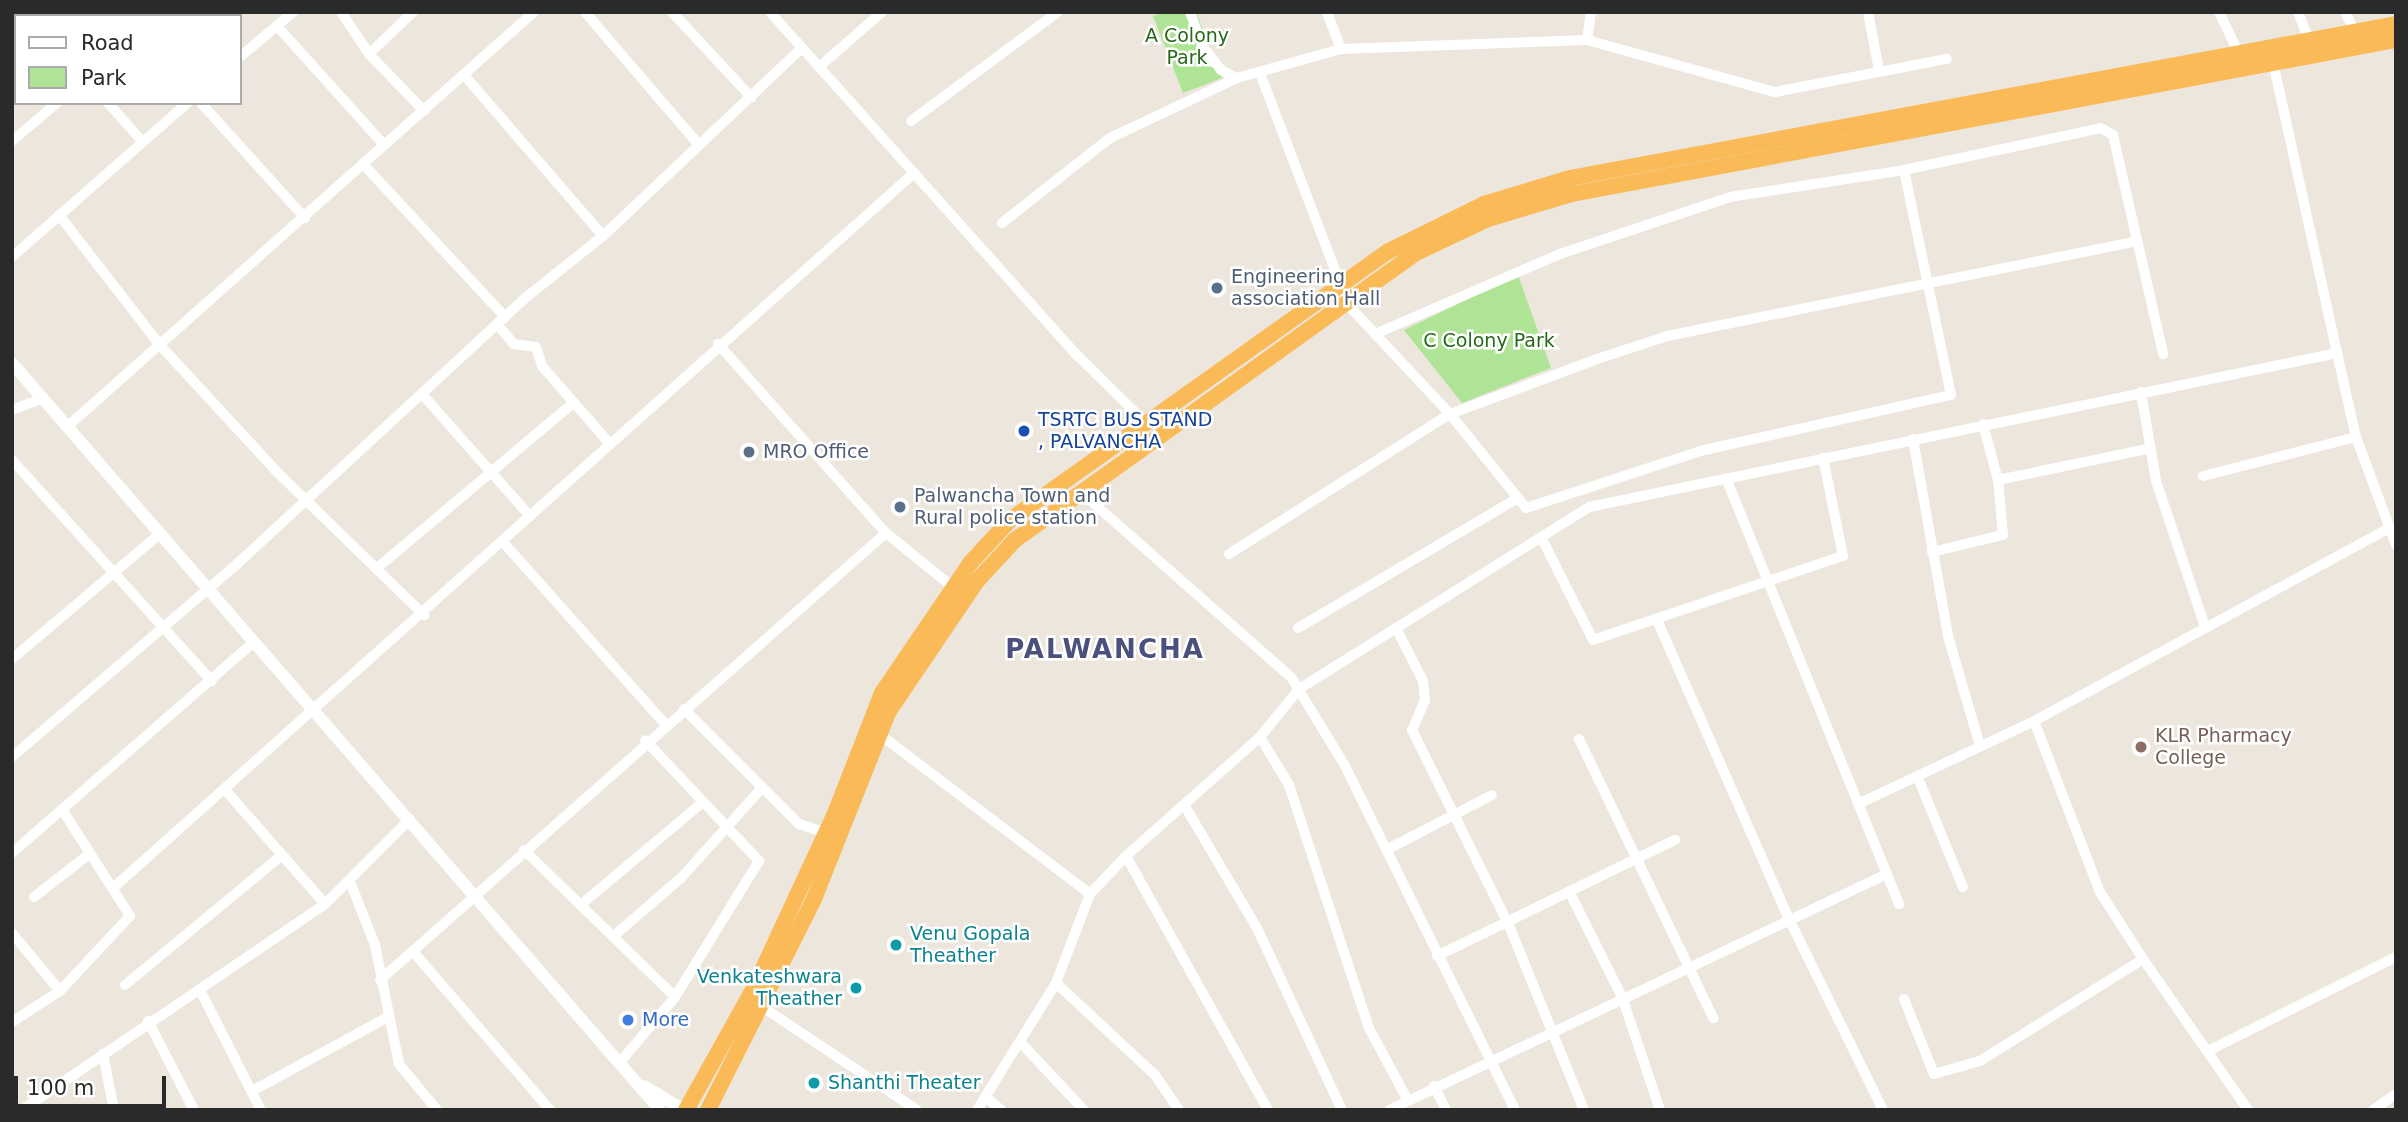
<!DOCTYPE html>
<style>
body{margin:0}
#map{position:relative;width:2408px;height:1122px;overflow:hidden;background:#ece6dc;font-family:"DejaVu Sans",sans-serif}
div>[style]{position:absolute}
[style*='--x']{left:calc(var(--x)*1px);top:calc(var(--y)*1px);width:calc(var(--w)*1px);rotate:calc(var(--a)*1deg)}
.green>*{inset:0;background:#afe497}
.minor>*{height:10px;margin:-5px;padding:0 5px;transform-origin:5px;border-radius:5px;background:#fff}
.tertiary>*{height:12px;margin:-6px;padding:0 6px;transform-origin:6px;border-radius:6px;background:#fff}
.trunk>*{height:16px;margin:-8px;padding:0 8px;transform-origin:8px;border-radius:8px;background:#f9ba57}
.dots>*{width:19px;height:19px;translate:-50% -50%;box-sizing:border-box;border:4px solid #fff;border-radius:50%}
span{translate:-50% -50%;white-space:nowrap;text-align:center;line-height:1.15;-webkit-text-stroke:5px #fff;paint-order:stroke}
.park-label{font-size:19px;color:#276819}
.service-label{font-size:19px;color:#4e5e75}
.left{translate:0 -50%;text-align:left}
.transit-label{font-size:19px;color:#164399}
.education-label{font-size:19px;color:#785e54}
.culture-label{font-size:19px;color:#0d838f}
.right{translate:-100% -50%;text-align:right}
.shop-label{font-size:19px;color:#366cbe}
.district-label{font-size:26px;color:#49517c;font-weight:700;letter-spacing:2px}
.frame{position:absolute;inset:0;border:14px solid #2a2a2a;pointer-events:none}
.legend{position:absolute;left:14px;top:14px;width:228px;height:91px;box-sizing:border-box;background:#fff;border:2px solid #aaa;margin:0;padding:9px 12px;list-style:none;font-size:21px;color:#2a2a2a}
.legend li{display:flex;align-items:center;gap:14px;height:35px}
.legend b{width:35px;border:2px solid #aaa}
.scale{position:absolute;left:14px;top:1076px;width:152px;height:32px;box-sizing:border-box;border:4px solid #2a2a2a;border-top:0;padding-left:9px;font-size:21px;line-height:24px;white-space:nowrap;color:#2a2a2a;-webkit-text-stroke:5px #fff;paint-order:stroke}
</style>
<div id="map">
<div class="green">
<i style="clip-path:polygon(1162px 12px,1196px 12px,1222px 78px,1183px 93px,1153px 16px)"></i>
<i style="clip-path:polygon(1518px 275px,1551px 368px,1462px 403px,1404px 330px)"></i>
</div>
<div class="minor">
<i style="--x:120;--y:12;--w:5;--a:53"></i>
<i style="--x:341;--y:12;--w:50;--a:56.3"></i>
<i style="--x:369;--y:54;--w:79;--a:46"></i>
<i style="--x:585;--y:12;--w:175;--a:49.4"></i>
<i style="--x:672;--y:12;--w:117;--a:47.1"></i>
<i style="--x:770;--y:12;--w:462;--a:48.2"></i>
<i style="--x:1078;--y:356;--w:93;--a:44.6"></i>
<i style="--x:1144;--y:421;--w:30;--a:99"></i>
<i style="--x:1190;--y:12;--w:35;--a:70"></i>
<i style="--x:1202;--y:45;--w:31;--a:53"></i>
<i style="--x:1221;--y:70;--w:18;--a:27"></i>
<i style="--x:1237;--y:78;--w:108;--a:-15.6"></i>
<i style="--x:1341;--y:49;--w:40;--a:-111"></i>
<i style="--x:1868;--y:12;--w:59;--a:79.3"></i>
<i style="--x:2219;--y:12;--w:47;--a:64.5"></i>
<i style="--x:2298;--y:12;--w:31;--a:69"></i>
<i style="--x:2345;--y:12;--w:22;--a:63"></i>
<i style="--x:58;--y:16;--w:5;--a:-53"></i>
<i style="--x:172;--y:16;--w:6;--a:-45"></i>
<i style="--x:277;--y:26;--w:160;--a:48"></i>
<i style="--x:1587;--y:40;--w:28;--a:-82"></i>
<i style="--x:1341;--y:49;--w:246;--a:-2.1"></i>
<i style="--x:1587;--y:40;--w:195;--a:15.5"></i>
<i style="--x:1775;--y:92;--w:175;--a:-10.9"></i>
<i style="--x:369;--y:54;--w:61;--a:-43.7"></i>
<i style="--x:12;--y:56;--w:6;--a:-45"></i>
<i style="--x:240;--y:57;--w:70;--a:-40.3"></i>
<i style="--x:819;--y:67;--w:84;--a:-41.1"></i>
<i style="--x:465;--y:76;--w:211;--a:49.2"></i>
<i style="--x:1261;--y:76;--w:246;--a:69.1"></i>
<i style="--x:1349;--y:306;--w:148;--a:46.9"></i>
<i style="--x:1450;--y:414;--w:121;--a:51"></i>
<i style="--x:1526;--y:508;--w:183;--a:-18.1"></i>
<i style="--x:1700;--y:451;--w:257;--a:-12.6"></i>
<i style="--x:1951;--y:395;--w:230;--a:-101.8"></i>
<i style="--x:1904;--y:170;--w:201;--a:-12"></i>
<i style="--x:2101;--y:128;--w:14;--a:30"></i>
<i style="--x:2113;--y:135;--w:225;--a:77.1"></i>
<i style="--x:108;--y:103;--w:51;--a:48.2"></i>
<i style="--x:201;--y:103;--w:155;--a:47.9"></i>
<i style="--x:911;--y:121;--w:183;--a:-36.6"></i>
<i style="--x:12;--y:141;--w:59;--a:-40.2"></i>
<i style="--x:363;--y:164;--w:209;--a:47.1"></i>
<i style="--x:59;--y:215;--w:163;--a:52.2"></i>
<i style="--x:159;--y:344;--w:176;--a:47.3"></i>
<i style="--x:278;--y:473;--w:204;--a:44.2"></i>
<i style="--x:1002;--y:223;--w:137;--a:-38.2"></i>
<i style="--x:1110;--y:138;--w:140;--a:-25.3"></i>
<i style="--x:12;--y:257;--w:233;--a:-41.3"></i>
<i style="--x:497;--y:324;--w:26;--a:50"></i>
<i style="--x:514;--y:344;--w:22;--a:8"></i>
<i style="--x:536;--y:347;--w:20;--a:72"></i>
<i style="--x:542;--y:366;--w:103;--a:48.9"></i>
<i style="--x:1375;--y:334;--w:202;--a:-23.4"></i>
<i style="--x:1560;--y:254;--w:179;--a:-18.5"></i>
<i style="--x:1730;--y:197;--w:176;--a:-8.8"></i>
<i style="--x:718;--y:344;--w:253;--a:48.4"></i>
<i style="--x:886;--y:533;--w:87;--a:39"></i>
<i style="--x:2337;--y:353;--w:86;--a:77.3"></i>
<i style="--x:2356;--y:437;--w:115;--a:69.7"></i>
<i style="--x:2141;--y:392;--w:90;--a:80.4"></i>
<i style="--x:2156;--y:481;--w:151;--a:71.4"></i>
<i style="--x:422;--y:394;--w:163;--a:48.5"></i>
<i style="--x:12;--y:410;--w:34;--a:-21"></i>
<i style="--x:68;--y:426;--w:623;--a:-41.62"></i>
<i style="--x:1913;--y:439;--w:200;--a:79.9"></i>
<i style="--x:1948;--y:636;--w:111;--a:73.8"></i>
<i style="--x:12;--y:460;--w:298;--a:47.9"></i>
<i style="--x:2203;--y:476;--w:158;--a:-14.3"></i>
<i style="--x:1726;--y:478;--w:460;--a:67.9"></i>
<i style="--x:1998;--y:480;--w:153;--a:-11.7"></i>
<i style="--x:1082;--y:493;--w:278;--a:41.4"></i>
<i style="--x:1291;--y:677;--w:102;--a:58.7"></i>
<i style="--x:1344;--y:764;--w:386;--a:63.7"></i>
<i style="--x:1541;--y:537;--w:115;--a:63.2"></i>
<i style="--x:1593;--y:640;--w:264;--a:-18.6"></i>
<i style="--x:1843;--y:556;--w:100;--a:-101.5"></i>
<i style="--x:502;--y:541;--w:244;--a:48.3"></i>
<i style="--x:1932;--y:552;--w:73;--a:-13.5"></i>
<i style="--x:2003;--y:535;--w:55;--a:-95.2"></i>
<i style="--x:1998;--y:480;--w:58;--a:-105"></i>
<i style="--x:1229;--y:554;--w:262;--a:-32.4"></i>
<i style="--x:1450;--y:414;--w:157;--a:-20.5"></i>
<i style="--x:1597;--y:359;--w:74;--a:-18.2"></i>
<i style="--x:1667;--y:336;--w:480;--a:-11.4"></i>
<i style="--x:376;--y:569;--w:258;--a:-40.1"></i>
<i style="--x:1657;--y:620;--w:325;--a:66.2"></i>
<i style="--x:1788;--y:917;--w:215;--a:63.8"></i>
<i style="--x:1298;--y:628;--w:253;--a:-30.6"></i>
<i style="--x:1396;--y:628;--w:59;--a:63"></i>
<i style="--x:1423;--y:681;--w:19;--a:84"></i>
<i style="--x:1425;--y:700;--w:33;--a:113"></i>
<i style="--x:1412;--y:730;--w:216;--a:63.6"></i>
<i style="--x:1508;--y:923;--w:202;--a:67.9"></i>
<i style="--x:12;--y:659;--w:192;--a:-40.3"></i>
<i style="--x:684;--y:709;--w:163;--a:45"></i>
<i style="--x:799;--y:824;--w:28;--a:18"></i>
<i style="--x:878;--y:733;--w:266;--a:37.2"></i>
<i style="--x:1260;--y:737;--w:56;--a:58.9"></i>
<i style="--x:1289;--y:785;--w:256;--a:71.8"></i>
<i style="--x:1369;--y:1028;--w:81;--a:61.8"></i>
<i style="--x:1579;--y:739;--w:310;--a:64.3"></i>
<i style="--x:12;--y:757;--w:296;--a:-40.6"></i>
<i style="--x:237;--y:564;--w:391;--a:-42.7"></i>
<i style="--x:524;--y:299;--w:101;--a:-38.6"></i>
<i style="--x:603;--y:236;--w:274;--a:-43.4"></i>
<i style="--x:1918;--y:778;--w:118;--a:67.6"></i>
<i style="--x:227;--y:792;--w:149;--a:48.8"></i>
<i style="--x:1858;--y:804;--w:195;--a:-25.2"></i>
<i style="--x:1186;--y:808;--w:139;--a:59.4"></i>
<i style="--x:1257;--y:928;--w:201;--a:65"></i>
<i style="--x:1388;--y:849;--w:117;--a:-27.4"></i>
<i style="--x:524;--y:850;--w:211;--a:44.2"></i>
<i style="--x:12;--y:853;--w:320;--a:-41.1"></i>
<i style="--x:1126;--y:856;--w:291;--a:60.8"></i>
<i style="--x:351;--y:884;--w:66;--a:68.5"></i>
<i style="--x:375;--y:945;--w:121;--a:78.6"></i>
<i style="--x:399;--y:1064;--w:60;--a:50.4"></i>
<i style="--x:113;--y:888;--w:1074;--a:-41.75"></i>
<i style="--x:1569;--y:891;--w:119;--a:63.4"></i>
<i style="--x:1622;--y:997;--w:119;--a:71.4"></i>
<i style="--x:34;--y:897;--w:68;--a:-37.9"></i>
<i style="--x:583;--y:903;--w:157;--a:-40.1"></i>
<i style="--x:12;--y:933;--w:75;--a:50.4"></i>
<i style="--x:616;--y:934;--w:87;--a:-40.8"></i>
<i style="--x:682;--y:877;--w:118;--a:-48.1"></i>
<i style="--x:415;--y:954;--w:206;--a:49.1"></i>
<i style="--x:1437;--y:956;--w:265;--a:-26"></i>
<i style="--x:2143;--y:959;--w:80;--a:-122.7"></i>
<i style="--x:2100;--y:892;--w:183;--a:-111.1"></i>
<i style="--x:2034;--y:721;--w:403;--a:-28.5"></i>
<i style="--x:380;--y:980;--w:675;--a:-41.46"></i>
<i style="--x:1056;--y:983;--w:135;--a:42.9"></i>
<i style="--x:1155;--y:1075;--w:42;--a:55.6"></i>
<i style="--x:125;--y:985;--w:201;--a:-39.6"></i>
<i style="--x:200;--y:990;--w:135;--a:63.1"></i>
<i style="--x:1904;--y:999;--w:81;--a:68.2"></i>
<i style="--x:1934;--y:1074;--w:48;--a:-15.8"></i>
<i style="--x:1980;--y:1061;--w:192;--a:-32"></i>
<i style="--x:2143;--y:959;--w:184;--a:55.2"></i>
<i style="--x:761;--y:1006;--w:187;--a:33.7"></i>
<i style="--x:148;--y:1021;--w:100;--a:62.7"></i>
<i style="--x:12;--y:1022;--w:57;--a:-32.9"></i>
<i style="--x:60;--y:991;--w:103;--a:-47"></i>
<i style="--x:130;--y:916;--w:121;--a:-122.5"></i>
<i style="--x:1021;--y:1043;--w:92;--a:46.8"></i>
<i style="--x:2208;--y:1051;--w:210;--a:-26.6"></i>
<i style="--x:103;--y:1054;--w:57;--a:78.9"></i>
<i style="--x:621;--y:1061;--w:84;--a:-49.8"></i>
<i style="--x:675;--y:997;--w:160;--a:-58.3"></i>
<i style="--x:759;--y:861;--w:166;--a:-133.3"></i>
<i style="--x:1434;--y:1086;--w:27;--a:63"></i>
<i style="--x:252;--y:1091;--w:153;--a:-28.6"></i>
<i style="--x:986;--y:1097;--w:20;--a:41"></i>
<i style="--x:22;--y:1110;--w:366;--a:-34.2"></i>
<i style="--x:325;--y:904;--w:120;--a:-45"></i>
<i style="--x:977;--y:1110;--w:150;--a:-58.1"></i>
<i style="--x:1056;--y:983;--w:95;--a:-69.1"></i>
<i style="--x:1090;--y:894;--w:52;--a:-46.5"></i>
<i style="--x:1126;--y:856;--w:179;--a:-41.6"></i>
<i style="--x:1260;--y:737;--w:62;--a:-50.9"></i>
<i style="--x:1299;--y:689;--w:342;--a:-32.1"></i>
<i style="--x:1589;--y:507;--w:764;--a:-11.63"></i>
<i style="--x:2337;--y:353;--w:298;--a:-102.4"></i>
<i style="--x:1389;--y:1110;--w:551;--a:-25.36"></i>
<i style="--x:2373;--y:1110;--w:28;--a:-35"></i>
</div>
<div class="tertiary">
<i style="--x:12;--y:363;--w:989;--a:49.06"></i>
<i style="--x:644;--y:1086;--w:47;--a:31"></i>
</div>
<div class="trunk">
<i style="--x:686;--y:1110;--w:140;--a:-60.9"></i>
<i style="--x:754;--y:988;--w:195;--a:-65.1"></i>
<i style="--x:836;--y:811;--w:127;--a:-68.7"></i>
<i style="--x:882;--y:693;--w:158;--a:-55.8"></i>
<i style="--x:971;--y:562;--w:57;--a:-47.1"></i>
<i style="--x:1010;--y:520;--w:463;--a:-35.4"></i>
<i style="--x:1387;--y:252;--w:108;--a:-26.3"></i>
<i style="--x:1484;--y:204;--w:90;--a:-16.8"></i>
<i style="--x:1570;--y:178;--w:840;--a:-10.56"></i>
<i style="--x:708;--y:1110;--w:236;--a:-63.3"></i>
<i style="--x:814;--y:899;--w:202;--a:-68.3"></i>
<i style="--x:889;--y:711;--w:157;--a:-55.9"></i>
<i style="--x:977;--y:581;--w:56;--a:-47.2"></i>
<i style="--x:1015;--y:540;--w:493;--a:-35.6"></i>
<i style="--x:1416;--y:253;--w:80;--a:-25.3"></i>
<i style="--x:1488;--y:219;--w:88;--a:-16.6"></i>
<i style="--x:1572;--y:194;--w:838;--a:-10.59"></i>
</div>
<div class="dots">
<i style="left:1217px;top:288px;background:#5c6f8a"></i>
<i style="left:1024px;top:431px;background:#1a4fb4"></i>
<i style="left:749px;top:452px;background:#5c6f8a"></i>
<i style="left:900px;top:507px;background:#5c6f8a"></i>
<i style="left:2141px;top:747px;background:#8d6e63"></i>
<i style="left:896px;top:945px;background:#0f9aa8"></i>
<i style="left:856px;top:988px;background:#0f9aa8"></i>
<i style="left:628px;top:1020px;background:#3f7fe0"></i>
<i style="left:814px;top:1083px;background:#0f9aa8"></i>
</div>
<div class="park-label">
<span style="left:1187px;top:47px">A Colony<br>Park</span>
<span style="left:1489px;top:341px">C Colony Park</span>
</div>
<div class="service-label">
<span class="left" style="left:1231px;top:288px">Engineering<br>association Hall</span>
<span class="left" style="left:763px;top:452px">MRO Office</span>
<span class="left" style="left:914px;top:507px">Palwancha Town and<br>Rural police station</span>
</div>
<div class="transit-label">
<span class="left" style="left:1038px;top:431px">TSRTC BUS STAND<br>, PALVANCHA</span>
</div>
<div class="education-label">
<span class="left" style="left:2155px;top:747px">KLR Pharmacy<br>College</span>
</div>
<div class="culture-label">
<span class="left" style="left:910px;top:945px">Venu Gopala<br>Theather</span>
<span class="right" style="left:842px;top:988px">Venkateshwara<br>Theather</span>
<span class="left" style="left:828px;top:1083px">Shanthi Theater</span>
</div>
<div class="shop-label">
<span class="left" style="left:642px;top:1020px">More</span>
</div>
<div class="district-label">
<span style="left:1105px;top:650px">PALWANCHA</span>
</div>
<div class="frame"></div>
<ul class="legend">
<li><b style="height:9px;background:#fff"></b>Road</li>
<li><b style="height:19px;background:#afe497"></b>Park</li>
</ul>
<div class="scale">100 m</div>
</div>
